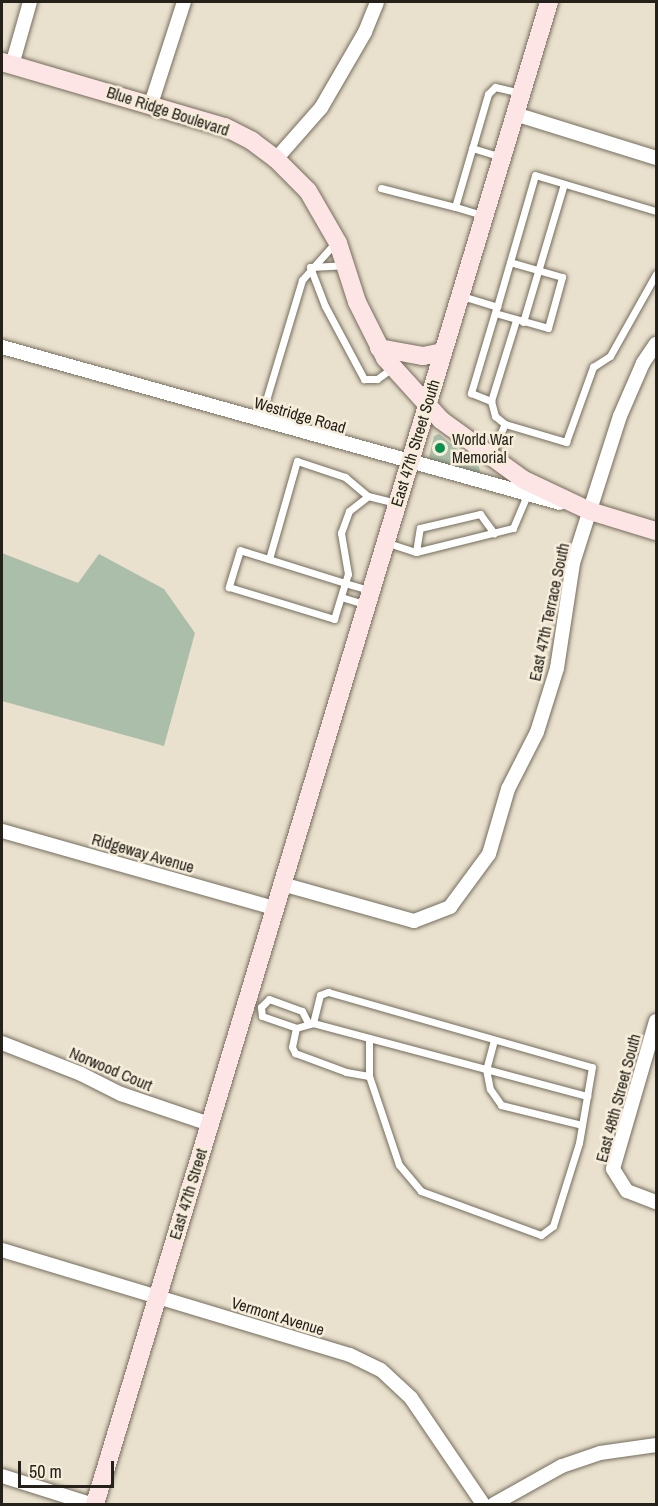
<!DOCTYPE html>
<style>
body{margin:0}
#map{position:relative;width:658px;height:1506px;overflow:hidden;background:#e9e0cd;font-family:"Archivo Narrow",sans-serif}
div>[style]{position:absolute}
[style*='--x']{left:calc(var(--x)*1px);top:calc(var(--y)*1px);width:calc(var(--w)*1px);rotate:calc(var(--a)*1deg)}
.green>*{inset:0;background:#aabeaa}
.roads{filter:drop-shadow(0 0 2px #756d5d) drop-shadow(0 0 2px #756d5d)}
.lane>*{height:7px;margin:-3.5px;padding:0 3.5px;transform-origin:3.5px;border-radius:3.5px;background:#fff}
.street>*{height:14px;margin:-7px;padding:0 7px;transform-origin:7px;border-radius:7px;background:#fff}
.secondary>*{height:18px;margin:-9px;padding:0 9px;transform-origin:9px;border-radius:9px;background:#fee5e5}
.dots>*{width:16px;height:16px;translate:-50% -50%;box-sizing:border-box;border:3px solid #f6edda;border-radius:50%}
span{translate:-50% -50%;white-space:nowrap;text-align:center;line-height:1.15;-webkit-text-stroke:5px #f6edda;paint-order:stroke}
.street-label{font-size:16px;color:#24201a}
.poi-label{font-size:16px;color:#24201a}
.left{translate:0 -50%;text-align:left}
.frame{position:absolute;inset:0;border:3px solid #24201a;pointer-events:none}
.scale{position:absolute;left:18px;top:1461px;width:96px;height:27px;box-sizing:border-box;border:3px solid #24201a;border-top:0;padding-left:8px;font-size:18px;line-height:21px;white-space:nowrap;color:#24201a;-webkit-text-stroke:4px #f6edda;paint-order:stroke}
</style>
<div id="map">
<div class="green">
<i style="clip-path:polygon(439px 434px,479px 467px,481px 476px,428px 462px,434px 436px)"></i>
<i style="clip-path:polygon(2px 553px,78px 583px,99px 554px,164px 589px,195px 633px,164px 746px,2px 701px)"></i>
</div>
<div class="roads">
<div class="lane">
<i style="--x:472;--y:148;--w:30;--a:17"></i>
<i style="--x:381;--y:188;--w:76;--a:14.4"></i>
<i style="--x:482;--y:215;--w:28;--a:-163"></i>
<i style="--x:455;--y:207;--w:118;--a:-73.7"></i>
<i style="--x:488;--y:94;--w:10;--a:-45"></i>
<i style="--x:495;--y:87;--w:27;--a:13"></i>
<i style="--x:310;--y:267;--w:42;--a:69"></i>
<i style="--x:325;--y:306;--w:83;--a:61.9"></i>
<i style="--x:364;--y:379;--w:13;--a:0"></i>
<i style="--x:377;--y:379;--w:19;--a:-36"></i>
<i style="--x:310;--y:267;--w:34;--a:-3"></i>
<i style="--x:462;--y:296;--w:37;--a:17"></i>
<i style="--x:497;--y:307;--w:137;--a:-73.9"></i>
<i style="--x:535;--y:175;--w:126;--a:16.6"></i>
<i style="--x:496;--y:309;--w:88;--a:106.6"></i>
<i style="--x:471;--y:393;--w:22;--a:22"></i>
<i style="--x:491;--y:401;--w:16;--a:75"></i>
<i style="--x:495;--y:416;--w:13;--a:39"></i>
<i style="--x:495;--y:313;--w:55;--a:15.8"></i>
<i style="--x:548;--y:328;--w:53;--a:-74.6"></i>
<i style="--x:562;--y:277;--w:54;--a:-163.9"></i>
<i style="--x:523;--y:322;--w:144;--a:-73.5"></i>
<i style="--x:491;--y:401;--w:85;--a:-72.8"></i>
<i style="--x:260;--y:420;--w:146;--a:-73.3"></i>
<i style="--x:302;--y:280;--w:50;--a:-48.3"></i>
<i style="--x:491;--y:455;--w:34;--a:-66"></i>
<i style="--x:505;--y:424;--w:64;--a:16.4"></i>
<i style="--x:566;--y:442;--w:80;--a:-70.2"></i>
<i style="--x:593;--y:367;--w:20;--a:-33"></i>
<i style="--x:610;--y:356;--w:94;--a:-60.7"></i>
<i style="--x:388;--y:543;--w:29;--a:18"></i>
<i style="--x:416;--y:552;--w:100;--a:-13.9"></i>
<i style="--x:513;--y:528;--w:36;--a:-67"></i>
<i style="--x:416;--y:552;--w:24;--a:-81"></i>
<i style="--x:420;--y:528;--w:62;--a:-13.1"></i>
<i style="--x:480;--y:514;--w:24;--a:54"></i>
<i style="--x:269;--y:559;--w:102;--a:-74.1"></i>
<i style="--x:297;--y:461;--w:51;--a:18.4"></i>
<i style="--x:345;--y:477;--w:30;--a:40"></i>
<i style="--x:369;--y:590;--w:25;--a:-164"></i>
<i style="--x:345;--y:583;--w:110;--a:-162.6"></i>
<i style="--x:240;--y:550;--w:39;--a:107"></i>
<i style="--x:229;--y:587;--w:110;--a:16.9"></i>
<i style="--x:334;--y:619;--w:38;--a:-73"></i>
<i style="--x:345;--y:583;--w:9;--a:-72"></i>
<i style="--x:348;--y:574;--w:42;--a:-99.7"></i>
<i style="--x:341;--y:533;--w:23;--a:-70"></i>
<i style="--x:349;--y:511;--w:24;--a:-38"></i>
<i style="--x:368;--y:496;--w:30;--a:14"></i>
<i style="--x:341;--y:597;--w:24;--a:17"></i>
<i style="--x:261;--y:1007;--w:9;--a:84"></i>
<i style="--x:262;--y:1016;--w:36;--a:19"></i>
<i style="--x:296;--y:1028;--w:18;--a:-16"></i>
<i style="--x:313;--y:1023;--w:284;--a:14.9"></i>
<i style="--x:261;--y:1007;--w:11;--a:-45"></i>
<i style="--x:269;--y:999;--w:35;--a:20"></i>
<i style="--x:302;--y:1011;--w:11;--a:63"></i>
<i style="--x:313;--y:1023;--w:29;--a:-76"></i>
<i style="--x:320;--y:995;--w:9;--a:-21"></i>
<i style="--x:328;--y:992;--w:274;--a:15.9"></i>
<i style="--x:592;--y:1067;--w:77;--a:99.7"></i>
<i style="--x:579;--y:1143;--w:87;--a:107.4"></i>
<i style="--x:553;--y:1226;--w:15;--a:143"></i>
<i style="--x:541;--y:1235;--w:128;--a:-159.9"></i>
<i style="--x:421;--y:1191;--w:34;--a:-130"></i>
<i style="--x:399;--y:1165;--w:94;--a:-108.6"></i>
<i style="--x:369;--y:1076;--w:38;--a:-90"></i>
<i style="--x:296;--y:1028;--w:19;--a:102"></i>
<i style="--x:292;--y:1047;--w:7;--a:63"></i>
<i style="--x:295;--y:1053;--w:54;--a:20.4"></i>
<i style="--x:346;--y:1072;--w:23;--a:10"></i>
<i style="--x:494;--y:1040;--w:30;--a:105"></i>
<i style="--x:486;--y:1069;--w:20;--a:79"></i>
<i style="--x:490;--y:1089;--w:19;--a:55"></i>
<i style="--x:501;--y:1105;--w:83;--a:13.9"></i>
</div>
<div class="street">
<i style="--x:12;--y:65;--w:66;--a:-74.1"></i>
<i style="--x:151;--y:104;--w:107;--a:-72.1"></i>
<i style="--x:515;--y:114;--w:148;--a:17.3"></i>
<i style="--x:276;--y:159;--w:68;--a:-48.6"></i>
<i style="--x:321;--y:108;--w:88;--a:-59.9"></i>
<i style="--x:365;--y:32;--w:32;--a:-68"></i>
<i style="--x:2;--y:347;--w:579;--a:15.62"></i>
<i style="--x:2;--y:831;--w:284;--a:15.8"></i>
<i style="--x:282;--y:884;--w:137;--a:15.7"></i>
<i style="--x:414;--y:921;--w:39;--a:-21"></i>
<i style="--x:450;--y:907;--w:66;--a:-53.7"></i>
<i style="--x:489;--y:854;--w:68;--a:-73.7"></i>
<i style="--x:508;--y:789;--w:64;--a:-63"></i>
<i style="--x:537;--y:732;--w:67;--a:-72.6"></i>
<i style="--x:557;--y:668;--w:106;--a:-81.3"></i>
<i style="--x:573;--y:563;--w:154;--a:-72.3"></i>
<i style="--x:620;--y:416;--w:58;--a:-66.5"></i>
<i style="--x:643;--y:363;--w:23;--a:-56"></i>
<i style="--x:656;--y:1021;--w:154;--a:106.2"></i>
<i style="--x:613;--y:1169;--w:26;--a:58"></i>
<i style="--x:627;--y:1191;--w:31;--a:21"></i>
<i style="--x:2;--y:1043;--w:85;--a:21.4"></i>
<i style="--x:81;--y:1074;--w:45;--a:26.6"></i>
<i style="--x:121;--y:1094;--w:93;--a:18.8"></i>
<i style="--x:2;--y:1250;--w:363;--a:16.8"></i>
<i style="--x:350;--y:1355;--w:34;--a:26"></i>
<i style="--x:381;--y:1370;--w:41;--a:43"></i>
<i style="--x:411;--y:1398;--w:128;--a:55.8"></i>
<i style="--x:2;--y:1476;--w:93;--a:17.5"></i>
<i style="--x:494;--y:1504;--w:78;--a:-29.2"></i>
<i style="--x:562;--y:1466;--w:40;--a:-18.9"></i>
<i style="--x:600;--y:1453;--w:57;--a:-8.1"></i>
</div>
<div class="secondary">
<i style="--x:2;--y:62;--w:232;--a:16.3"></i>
<i style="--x:225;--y:127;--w:30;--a:27"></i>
<i style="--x:252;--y:141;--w:30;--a:37"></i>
<i style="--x:276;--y:159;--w:45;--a:45"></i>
<i style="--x:308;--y:191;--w:60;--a:60"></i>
<i style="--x:338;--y:243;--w:62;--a:72.1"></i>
<i style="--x:357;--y:302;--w:63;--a:63.4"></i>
<i style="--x:385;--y:358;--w:84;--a:47.9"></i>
<i style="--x:441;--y:420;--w:102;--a:35.9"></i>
<i style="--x:524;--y:480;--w:73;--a:25.2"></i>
<i style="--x:590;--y:511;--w:69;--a:16.9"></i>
<i style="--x:379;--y:348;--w:45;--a:10.3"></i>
<i style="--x:423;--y:356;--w:20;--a:-11"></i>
<i style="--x:95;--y:1504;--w:1569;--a:-73.18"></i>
</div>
</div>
<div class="dots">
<i style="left:440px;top:448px;background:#0a904f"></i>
</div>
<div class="street-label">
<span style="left:168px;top:111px;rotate:18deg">Blue Ridge Boulevard</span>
<span style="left:300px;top:415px;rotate:16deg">Westridge Road</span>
<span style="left:415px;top:443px;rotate:-73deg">East 47th Street South</span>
<span style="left:549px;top:612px;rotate:-78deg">East 47th Terrace South</span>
<span style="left:143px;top:853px;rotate:16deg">Ridgeway Avenue</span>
<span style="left:111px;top:1069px;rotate:23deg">Norwood Court</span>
<span style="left:618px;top:1098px;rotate:-75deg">East 48th Street South</span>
<span style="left:188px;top:1194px;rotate:-73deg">East 47th Street</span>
<span style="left:278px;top:1316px;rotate:17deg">Vermont Avenue</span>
</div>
<div class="poi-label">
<span class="left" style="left:452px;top:448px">World War<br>Memorial</span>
</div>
<div class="frame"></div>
<div class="scale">50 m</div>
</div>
